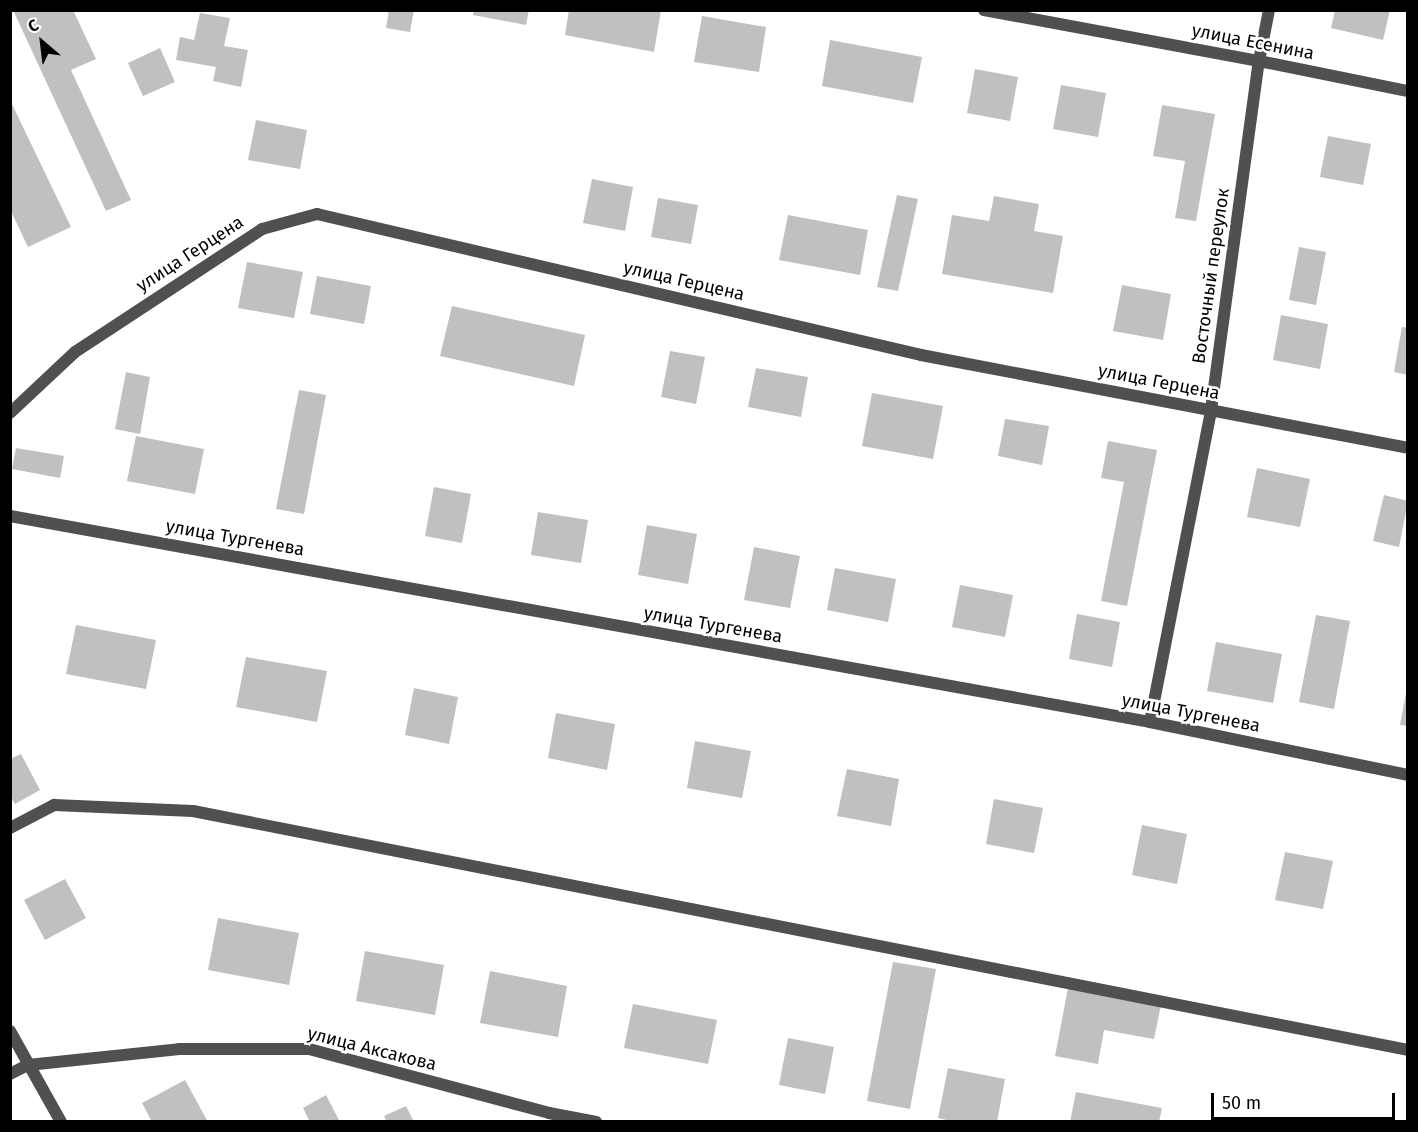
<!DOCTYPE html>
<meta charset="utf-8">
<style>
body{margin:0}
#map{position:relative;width:1418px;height:1132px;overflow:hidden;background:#fff;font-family:"Fira Sans",sans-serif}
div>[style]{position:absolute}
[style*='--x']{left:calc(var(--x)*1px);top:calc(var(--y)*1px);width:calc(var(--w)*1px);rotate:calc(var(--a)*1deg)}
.building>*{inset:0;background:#c0c0c0}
.lane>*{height:12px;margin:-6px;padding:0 6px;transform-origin:6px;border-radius:6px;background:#505050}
.street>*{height:12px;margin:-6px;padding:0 6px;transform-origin:6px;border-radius:6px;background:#505050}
span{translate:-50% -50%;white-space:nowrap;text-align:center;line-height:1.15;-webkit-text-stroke:5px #fff;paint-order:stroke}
.street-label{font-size:18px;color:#000}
.frame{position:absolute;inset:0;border:12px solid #000;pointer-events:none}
.north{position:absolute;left:12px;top:12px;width:60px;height:60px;-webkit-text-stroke:4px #fff;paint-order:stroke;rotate:332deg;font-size:16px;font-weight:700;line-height:24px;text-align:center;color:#000}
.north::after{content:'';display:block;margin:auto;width:21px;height:27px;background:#000;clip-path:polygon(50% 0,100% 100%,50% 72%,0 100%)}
.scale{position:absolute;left:1211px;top:1093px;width:184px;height:27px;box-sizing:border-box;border:3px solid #000;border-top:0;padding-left:8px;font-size:18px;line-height:21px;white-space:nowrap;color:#000;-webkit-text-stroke:4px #fff;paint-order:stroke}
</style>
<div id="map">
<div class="building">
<i style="clip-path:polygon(13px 10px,73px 10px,96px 59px,71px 70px,131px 200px,106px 211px)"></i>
<i style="clip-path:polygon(389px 10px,414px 10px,410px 32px,386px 28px)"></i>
<i style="clip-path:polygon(474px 10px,529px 10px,526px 25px,473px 15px)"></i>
<i style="clip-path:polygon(569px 10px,661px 10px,654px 52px,565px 35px)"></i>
<i style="clip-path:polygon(1335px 10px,1390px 10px,1383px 40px,1331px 28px)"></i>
<i style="clip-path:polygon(200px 13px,230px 18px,224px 46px,248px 50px,241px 87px,213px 81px,216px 67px,176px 60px,180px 37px,194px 40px)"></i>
<i style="clip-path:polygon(702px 16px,766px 27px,759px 72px,694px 62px)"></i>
<i style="clip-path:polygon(830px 40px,922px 57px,913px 103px,822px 86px)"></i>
<i style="clip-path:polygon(160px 48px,175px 82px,143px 96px,128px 63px)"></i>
<i style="clip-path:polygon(975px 69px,1018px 77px,1010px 121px,967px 113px)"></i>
<i style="clip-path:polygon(1061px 85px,1106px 93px,1098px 137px,1053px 129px)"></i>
<i style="clip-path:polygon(10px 100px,71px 227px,28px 247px,10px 209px)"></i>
<i style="clip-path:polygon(1162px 105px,1215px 114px,1196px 221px,1175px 218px,1185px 161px,1153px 156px)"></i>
<i style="clip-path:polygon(256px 120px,307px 130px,300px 169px,248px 160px)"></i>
<i style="clip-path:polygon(1328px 136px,1371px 144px,1363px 185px,1320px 177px)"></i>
<i style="clip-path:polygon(592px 179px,633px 187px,625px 231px,583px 223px)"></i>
<i style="clip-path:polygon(897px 195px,918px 199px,898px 291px,877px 287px)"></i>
<i style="clip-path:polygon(994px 196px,1039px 204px,1034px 231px,1063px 236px,1053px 293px,942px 274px,952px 215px,989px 221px)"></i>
<i style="clip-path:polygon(658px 198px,698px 205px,691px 244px,651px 237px)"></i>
<i style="clip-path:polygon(788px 215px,868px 230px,860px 275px,779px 260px)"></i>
<i style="clip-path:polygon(1299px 247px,1326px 252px,1316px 305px,1289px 300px)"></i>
<i style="clip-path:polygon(247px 262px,303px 272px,294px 318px,238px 308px)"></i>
<i style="clip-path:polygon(317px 276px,371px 286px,364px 324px,310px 314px)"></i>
<i style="clip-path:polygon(1122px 285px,1171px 294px,1163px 340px,1113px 331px)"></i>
<i style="clip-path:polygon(452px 306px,585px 335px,574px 386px,440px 356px)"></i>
<i style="clip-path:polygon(1281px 315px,1328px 324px,1320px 369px,1273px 360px)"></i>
<i style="clip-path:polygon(1402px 327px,1408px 328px,1408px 375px,1394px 372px)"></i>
<i style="clip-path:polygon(670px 351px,705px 357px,696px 404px,661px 397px)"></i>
<i style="clip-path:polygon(756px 368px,808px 377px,801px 417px,748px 407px)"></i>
<i style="clip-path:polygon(126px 372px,150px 377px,140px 434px,115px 429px)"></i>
<i style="clip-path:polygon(299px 390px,326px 395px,304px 514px,276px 509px)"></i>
<i style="clip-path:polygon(872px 393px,943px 406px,933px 459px,862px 446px)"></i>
<i style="clip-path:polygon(1005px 419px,1049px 426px,1042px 465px,998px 456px)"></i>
<i style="clip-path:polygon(136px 436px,204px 449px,195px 494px,127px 481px)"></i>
<i style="clip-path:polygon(1108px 441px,1157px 450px,1127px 606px,1101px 601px,1124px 482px,1101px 478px)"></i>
<i style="clip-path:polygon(16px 448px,64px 456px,60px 478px,12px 469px)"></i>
<i style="clip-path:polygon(1257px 468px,1310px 479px,1300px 527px,1247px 517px)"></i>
<i style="clip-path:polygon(434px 487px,471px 494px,462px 543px,425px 536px)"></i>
<i style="clip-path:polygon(1384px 495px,1408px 501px,1399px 547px,1373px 541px)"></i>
<i style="clip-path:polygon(538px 512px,588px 520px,581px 563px,531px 555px)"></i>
<i style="clip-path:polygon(647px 525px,697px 534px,688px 584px,638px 575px)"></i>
<i style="clip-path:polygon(754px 547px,800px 556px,790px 608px,744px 600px)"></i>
<i style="clip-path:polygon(835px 568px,896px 579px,888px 622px,827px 610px)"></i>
<i style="clip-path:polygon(960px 585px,1013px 595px,1005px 637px,952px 627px)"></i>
<i style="clip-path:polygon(1077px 614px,1120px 622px,1112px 667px,1069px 659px)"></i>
<i style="clip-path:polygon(1316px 615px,1350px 621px,1334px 709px,1299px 702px)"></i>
<i style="clip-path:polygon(76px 625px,156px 640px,146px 689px,66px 674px)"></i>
<i style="clip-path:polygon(1216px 642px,1282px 654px,1273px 703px,1207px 691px)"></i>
<i style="clip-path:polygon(246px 657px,327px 671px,317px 722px,236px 707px)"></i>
<i style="clip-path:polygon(414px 688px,458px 697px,449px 744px,405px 735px)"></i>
<i style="clip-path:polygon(1406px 693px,1408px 693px,1408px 726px,1400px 725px)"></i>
<i style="clip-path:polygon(556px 713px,615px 724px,607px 770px,548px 758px)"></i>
<i style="clip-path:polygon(695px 741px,751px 751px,742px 798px,687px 788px)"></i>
<i style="clip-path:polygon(21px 754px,40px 790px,15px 804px,10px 795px,10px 759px)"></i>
<i style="clip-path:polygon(847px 769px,899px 779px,891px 826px,837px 816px)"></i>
<i style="clip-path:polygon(994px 799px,1043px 808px,1034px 853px,986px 844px)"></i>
<i style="clip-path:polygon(1142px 825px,1187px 834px,1177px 884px,1132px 875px)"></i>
<i style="clip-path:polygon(1285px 852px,1333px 861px,1323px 909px,1275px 900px)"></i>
<i style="clip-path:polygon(65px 879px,86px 918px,45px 940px,24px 900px)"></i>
<i style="clip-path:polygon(218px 918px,299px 933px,289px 985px,208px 970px)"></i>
<i style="clip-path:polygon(365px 951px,444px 965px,435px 1015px,356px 1001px)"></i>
<i style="clip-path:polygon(893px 962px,936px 969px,910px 1109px,867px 1101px)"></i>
<i style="clip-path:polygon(490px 971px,567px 986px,558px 1037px,480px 1023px)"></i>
<i style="clip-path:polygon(1068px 988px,1161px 1005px,1154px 1039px,1104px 1030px,1098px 1064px,1055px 1056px)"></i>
<i style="clip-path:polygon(633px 1004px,717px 1020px,708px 1064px,624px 1048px)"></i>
<i style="clip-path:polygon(788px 1038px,834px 1047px,825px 1094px,779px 1085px)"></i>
<i style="clip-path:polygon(948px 1068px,1005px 1079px,997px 1122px,955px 1122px,938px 1118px)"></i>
<i style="clip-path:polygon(185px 1080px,208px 1122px,152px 1122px,142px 1103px)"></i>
<i style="clip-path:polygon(1076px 1092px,1162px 1108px,1159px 1122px,1070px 1122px)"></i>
<i style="clip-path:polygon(326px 1095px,340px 1122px,310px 1122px,303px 1108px)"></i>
<i style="clip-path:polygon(406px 1106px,414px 1122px,387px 1122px,384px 1116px)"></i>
</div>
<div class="lane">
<i style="--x:10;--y:828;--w:50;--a:-27.6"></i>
<i style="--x:54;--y:805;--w:139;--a:2.5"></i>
<i style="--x:193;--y:811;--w:1238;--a:11.13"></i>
</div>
<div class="street">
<i style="--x:984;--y:10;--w:280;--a:10.5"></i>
<i style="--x:1259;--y:61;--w:152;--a:11.4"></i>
<i style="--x:10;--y:413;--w:89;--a:-43.2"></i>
<i style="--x:75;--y:352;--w:224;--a:-33.3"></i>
<i style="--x:262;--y:229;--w:57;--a:-15.3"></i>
<i style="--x:317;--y:214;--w:620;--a:13.14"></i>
<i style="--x:921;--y:355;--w:496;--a:10.8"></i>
<i style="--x:10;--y:516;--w:1158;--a:10.24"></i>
<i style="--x:1150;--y:722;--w:263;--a:11.6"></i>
<i style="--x:1150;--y:722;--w:318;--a:-78.9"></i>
<i style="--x:1211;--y:410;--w:352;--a:-82.2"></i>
<i style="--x:1259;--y:61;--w:52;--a:-78.9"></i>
<i style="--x:10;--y:1031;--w:104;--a:60.7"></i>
<i style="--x:10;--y:1074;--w:20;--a:-27"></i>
<i style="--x:28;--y:1065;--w:152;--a:-6"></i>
<i style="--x:179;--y:1049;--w:130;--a:0"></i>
<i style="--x:309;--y:1049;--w:248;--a:14.9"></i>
<i style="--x:549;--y:1113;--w:48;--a:10.8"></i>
</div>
<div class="street-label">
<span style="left:1253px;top:42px;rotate:11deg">улица Есенина</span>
<span style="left:190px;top:254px;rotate:-33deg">улица Герцена</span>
<span style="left:1211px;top:276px;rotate:-82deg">Восточный переулок</span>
<span style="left:684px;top:281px;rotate:13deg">улица Герцена</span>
<span style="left:1159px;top:382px;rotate:11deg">улица Герцена</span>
<span style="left:235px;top:538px;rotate:10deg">улица Тургенева</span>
<span style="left:713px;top:625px;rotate:10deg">улица Тургенева</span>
<span style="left:1191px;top:713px;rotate:11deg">улица Тургенева</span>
<span style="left:372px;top:1049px;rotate:14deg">улица Аксакова</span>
</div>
<div class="frame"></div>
<div class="north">С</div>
<div class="scale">50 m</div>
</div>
